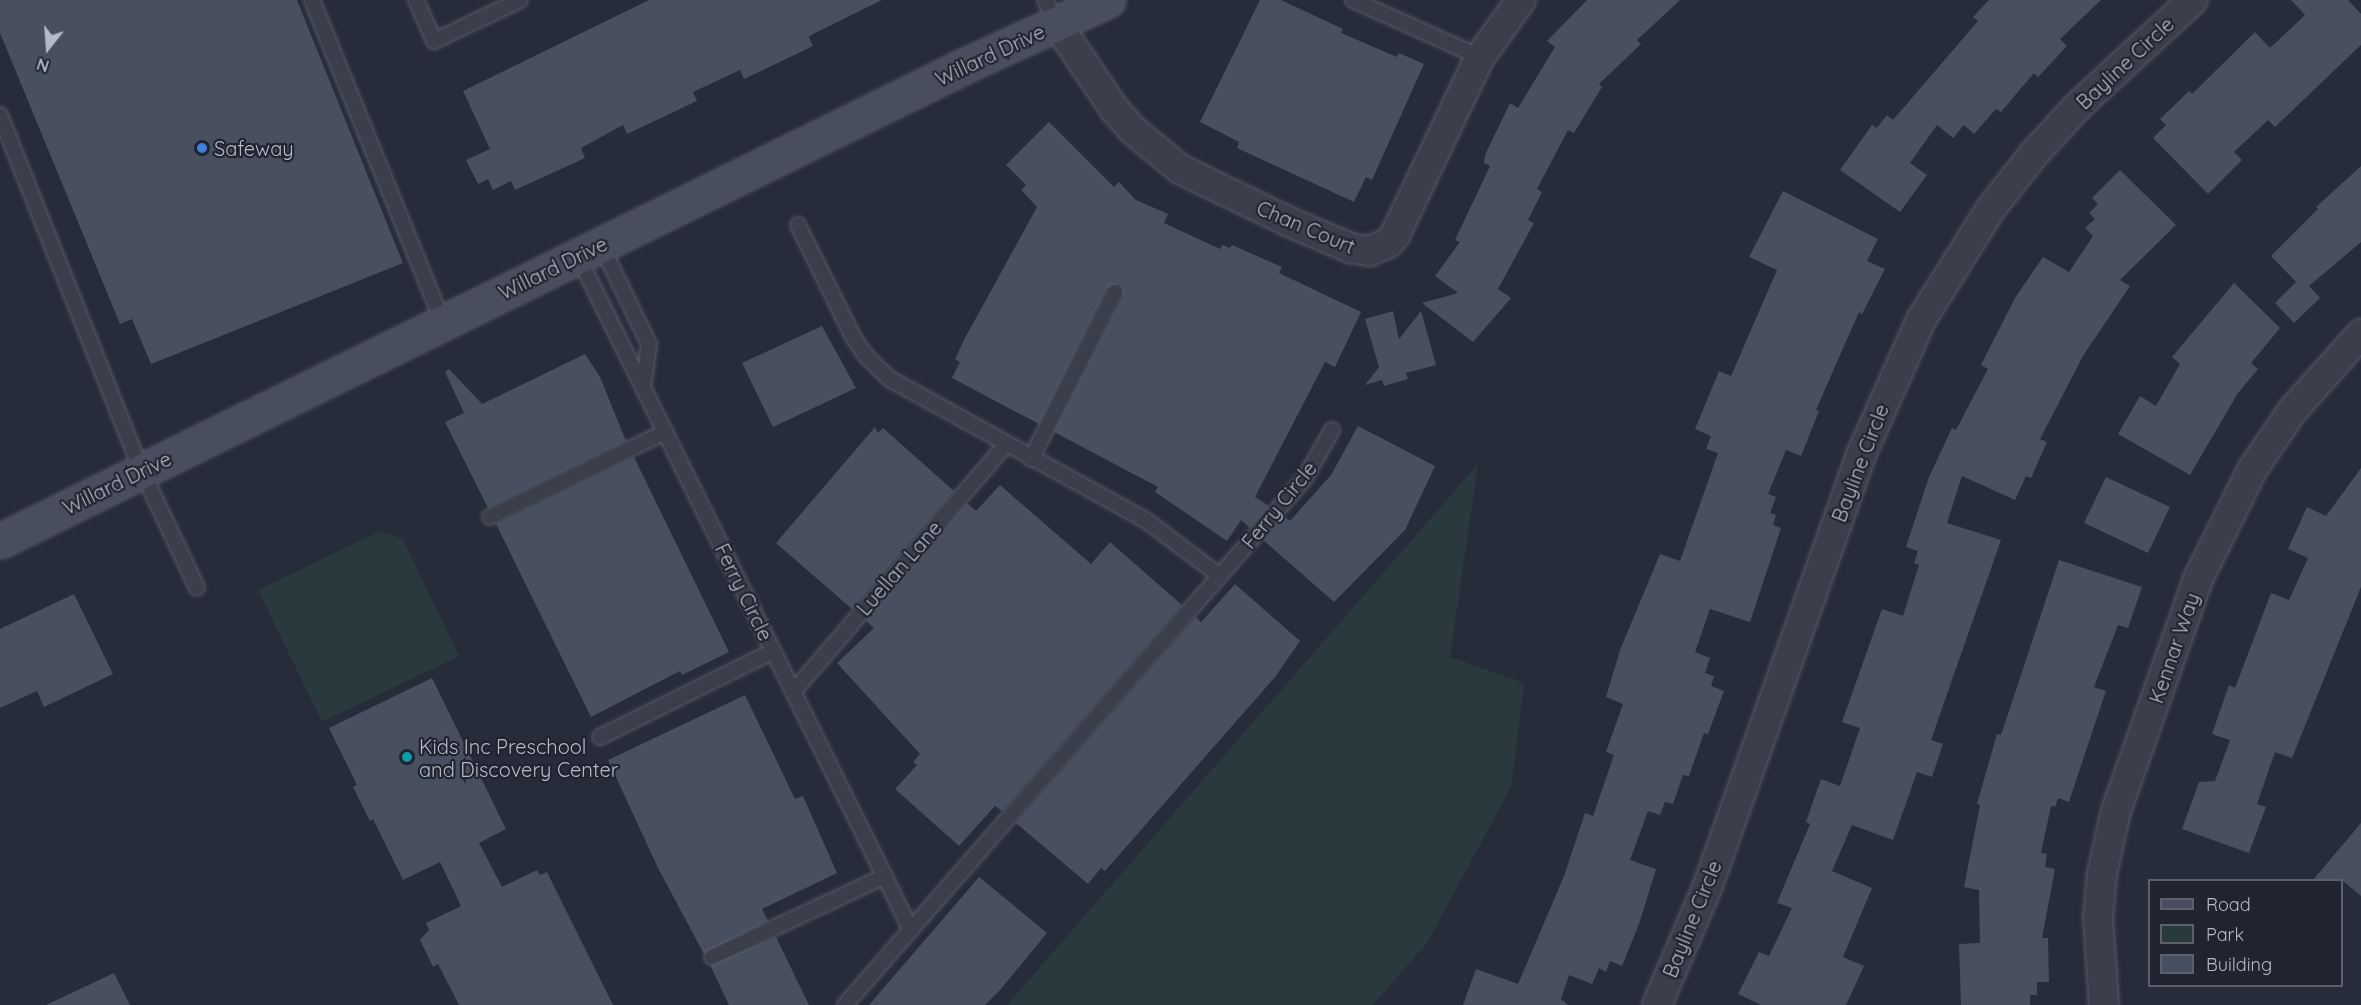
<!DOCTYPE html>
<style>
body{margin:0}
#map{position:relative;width:2361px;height:1005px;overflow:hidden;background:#272c3b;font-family:Quicksand,sans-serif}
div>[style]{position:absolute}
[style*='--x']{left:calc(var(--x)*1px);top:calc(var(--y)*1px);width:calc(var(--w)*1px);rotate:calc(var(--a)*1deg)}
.green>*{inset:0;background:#2a393d}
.building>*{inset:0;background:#484f5f}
.roads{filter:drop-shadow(0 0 2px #555a66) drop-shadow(0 0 2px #555a66)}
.lane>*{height:14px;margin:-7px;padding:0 7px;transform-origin:7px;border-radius:7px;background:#3a3f4b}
.street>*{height:28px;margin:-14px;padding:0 14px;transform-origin:14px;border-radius:14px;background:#3a3f4b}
.secondary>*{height:33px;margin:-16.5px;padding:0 16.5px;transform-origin:16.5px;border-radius:16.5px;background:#494e5e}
.dots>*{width:16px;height:16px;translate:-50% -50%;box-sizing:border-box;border:3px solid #1f2430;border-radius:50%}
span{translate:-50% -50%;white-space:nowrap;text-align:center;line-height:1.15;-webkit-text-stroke:4.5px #1f2430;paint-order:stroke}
.street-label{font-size:20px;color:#b6bac7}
.poi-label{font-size:20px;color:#b6bac7}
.left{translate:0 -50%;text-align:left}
.legend{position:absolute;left:2148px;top:879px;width:195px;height:108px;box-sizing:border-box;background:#1f2430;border:2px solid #5b606c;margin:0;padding:8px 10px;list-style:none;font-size:18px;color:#b6bac7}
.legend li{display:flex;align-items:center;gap:12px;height:30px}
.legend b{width:30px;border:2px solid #5b606c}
.north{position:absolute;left:18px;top:18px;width:60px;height:60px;-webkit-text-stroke:4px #1f2430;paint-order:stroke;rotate:197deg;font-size:16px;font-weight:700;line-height:24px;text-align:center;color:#b6bac7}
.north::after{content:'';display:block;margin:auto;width:21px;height:27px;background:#b6bac7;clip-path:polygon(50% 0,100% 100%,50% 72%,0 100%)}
</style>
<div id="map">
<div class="green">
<i style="clip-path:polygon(1478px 464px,1450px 657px,1524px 683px,1511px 787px,1427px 943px,1373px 1005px,1007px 1005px)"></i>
<i style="clip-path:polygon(380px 531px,403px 539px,459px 656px,322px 722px,258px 590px)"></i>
</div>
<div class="building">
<i style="clip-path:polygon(0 0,297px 0,403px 263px,151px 364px,132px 319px,120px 324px,0 33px)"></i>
<i style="clip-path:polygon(649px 0,882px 0,813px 34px,809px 37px,813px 46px,744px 79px,740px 70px,693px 92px,697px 101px,627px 134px,623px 125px,581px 148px,585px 158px,515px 190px,511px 181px,493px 190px,488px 179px,478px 184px,466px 160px,490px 149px,463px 91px)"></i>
<i style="clip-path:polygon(1260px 0,1281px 0,1343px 29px,1341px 33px,1397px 57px,1399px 53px,1424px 64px,1372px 180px,1366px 177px,1354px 202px,1237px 148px,1239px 142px,1200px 122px)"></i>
<i style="clip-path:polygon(1587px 0,1680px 0,1637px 40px,1641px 44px,1599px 84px,1602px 87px,1574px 133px,1568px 130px,1537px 189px,1542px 192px,1528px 220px,1534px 223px,1498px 289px,1511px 298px,1473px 342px,1422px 303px,1458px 293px,1435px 276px,1460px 242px,1455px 240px,1490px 166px,1484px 163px,1485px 155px,1510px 103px,1518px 108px,1555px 47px,1547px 41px)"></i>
<i style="clip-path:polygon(1989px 0,2101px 0,2060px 39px,2067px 46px,2038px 77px,2034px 73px,2001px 112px,1996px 109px,1974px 134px,1964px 125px,1953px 138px,1937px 125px,1910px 163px,1927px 175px,1900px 212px,1840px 170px,1872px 125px,1877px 128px,1887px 115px,1893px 120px,1978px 21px,1973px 17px)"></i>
<i style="clip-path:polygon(2291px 0,2348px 0,2361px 14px,2361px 45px,2275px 127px,2268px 120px,2234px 152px,2242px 160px,2208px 194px,2153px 138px,2166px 125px,2160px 119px,2189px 91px,2192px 94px,2255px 32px,2270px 48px,2305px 15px)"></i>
<i style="clip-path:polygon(1049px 122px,1114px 187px,1119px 182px,1136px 200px,1168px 214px,1164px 223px,1220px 249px,1222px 245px,1230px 248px,1232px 245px,1282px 267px,1279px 273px,1361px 312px,1335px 367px,1325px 362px,1255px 497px,1269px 506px,1250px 528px,1241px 520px,1227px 541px,1155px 492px,1158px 487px,1054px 432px,1123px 296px,1120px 284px,1107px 288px,1039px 424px,952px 378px,960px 362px,955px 359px,965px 338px,1037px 207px,1021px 190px,1026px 185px,1006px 165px)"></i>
<i style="clip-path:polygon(2361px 166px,2361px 242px,2309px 286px,2320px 298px,2294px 323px,2275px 303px,2296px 282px,2271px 256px,2318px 209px,2316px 207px)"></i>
<i style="clip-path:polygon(2120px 170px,2176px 225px,2120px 280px,2130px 286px,2083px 356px,2040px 439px,2047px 442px,2031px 478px,2026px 476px,2015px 500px,1962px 476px,1947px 523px,2001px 540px,1931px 740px,1943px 744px,1932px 777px,1917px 772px,1893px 840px,1852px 825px,1832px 871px,1872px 888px,1843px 957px,1864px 966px,1846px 1005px,1761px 1005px,1738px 994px,1759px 952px,1769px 956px,1792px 908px,1777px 903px,1810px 824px,1806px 822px,1821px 779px,1840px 786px,1860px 728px,1842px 722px,1882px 609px,1903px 616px,1919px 565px,1914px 563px,1918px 551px,1906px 547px,1929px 477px,1952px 428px,1956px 430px,1988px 369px,1981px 365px,2015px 298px,2043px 257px,2069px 272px,2093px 236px,2085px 228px,2095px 219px,2089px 213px,2098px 204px,2092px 198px)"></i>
<i style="clip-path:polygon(1783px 191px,1878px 239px,1867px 261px,1885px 269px,1862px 314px,1859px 312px,1816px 410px,1819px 411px,1801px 456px,1786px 450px,1768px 494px,1776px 497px,1770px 513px,1776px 515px,1773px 525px,1781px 528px,1750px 622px,1710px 609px,1695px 652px,1710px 658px,1705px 673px,1714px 676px,1711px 686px,1724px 691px,1708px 734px,1704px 733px,1689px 776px,1683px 775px,1673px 804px,1665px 802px,1660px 815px,1648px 811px,1630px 860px,1656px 869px,1639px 924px,1622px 966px,1610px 961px,1606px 972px,1599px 968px,1592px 984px,1569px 975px,1561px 999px,1568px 1005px,1463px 1005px,1476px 969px,1518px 984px,1564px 876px,1585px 813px,1593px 816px,1614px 755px,1606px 752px,1623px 704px,1606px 697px,1620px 650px,1660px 554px,1680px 561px,1718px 453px,1706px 449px,1711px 436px,1695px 429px,1719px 371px,1731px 376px,1777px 270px,1749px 257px)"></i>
<i style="clip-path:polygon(2234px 283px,2280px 328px,2251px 363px,2258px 369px,2238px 393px,2190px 475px,2118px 434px,2140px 396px,2156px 406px,2180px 364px,2172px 357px)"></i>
<i style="clip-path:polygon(1393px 311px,1399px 339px,1421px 311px,1436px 365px,1406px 373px,1408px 379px,1384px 386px,1382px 380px,1365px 385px,1379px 367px,1365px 319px)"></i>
<i style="clip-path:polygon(822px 326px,856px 388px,773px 427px,742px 363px)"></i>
<i style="clip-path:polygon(585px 354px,600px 377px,626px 441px,488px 508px,445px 422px,464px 413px,445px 372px,449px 369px,482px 404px)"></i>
<i style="clip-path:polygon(1358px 426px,1435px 466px,1405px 530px,1334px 602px,1263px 540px,1284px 516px,1290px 521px,1331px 475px)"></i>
<i style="clip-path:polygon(875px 427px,878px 433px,883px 428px,954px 491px,852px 609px,776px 543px)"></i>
<i style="clip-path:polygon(634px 457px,729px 652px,682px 675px,680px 671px,591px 717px,496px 524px)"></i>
<i style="clip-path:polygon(2361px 468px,2361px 587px,2292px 758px,2275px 752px,2257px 804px,2266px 807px,2249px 853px,2182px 829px,2199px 782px,2215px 781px,2230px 740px,2212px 734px,2229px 685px,2235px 688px,2271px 593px,2289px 600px,2308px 558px,2288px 549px,2307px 507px,2326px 516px)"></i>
<i style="clip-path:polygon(2106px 477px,2170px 507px,2148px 553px,2084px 523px)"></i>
<i style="clip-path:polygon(1000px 485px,1091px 564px,1110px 542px,1182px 605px,1002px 811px,995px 806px,959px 846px,895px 789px,917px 765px,913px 762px,920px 754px,837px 663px,874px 628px,866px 621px,967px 503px,976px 511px)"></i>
<i style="clip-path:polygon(2059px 560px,2142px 587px,2128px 628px,2118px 625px,2094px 687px,2106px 691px,2069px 802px,2058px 798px,2055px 807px,2051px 806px,2041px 853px,2047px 854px,2045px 867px,2055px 869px,2042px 938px,2048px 938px,2049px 982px,2037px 982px,2037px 995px,2030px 995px,2030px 1005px,1961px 1005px,1959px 944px,1980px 943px,1979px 890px,1964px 887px,1980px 805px,1977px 804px,1997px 734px,2001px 735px)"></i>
<i style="clip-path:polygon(1235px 584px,1300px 641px,1275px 677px,1105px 871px,1101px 868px,1088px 884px,1016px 823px,1196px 617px,1201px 622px)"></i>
<i style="clip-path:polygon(74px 594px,113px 674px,44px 707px,37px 691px,0 708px,0 629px)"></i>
<i style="clip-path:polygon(432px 678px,506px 829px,479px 843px,502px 887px,537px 870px,540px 875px,547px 872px,613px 1005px,459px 1005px,438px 964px,433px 967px,420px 940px,429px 930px,426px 923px,461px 906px,440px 862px,403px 880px,373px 819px,370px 821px,353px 787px,357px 785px,329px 728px)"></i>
<i style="clip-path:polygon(745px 695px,795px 799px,803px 796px,837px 873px,762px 909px,768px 921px,704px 954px,658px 868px,608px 760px)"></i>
<i style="clip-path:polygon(2361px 823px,2361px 896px,2342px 880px,2313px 880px)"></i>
<i style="clip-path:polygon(979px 877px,1047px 933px,1001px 989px,985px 1005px,869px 1005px)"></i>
<i style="clip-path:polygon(776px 937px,809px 1005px,729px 1005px,710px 965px)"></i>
<i style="clip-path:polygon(114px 973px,130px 1005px,46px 1005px)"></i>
</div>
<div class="roads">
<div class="lane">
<i style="--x:312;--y:0;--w:348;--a:67.9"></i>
<i style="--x:416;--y:0;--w:45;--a:66.3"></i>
<i style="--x:434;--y:41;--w:95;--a:-25.5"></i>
<i style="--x:1045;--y:0;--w:27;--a:63"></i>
<i style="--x:1353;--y:0;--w:139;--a:24.2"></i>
<i style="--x:0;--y:115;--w:383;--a:68.3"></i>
<i style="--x:142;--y:471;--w:129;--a:64.8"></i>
<i style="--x:798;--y:225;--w:125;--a:63.8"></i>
<i style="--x:853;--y:337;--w:24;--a:55"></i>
<i style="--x:867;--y:357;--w:32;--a:44"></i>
<i style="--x:890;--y:379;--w:294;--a:28.9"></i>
<i style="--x:1147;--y:521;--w:91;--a:37"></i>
<i style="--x:601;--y:245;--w:110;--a:64.1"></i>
<i style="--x:649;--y:344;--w:44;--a:97.8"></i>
<i style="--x:578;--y:256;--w:750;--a:63.71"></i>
<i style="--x:1031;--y:459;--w:187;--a:-63.3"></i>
<i style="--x:490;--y:517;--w:195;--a:-25.9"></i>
<i style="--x:793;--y:692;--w:327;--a:-49.3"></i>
<i style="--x:600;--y:737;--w:193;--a:-26.4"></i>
<i style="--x:712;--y:957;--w:191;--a:-25.1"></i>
<i style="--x:845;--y:1005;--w:700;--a:-48.88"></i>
<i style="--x:1305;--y:478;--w:55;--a:-60.6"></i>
</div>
<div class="street">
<i style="--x:1057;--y:24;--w:104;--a:56"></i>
<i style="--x:1115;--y:110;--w:28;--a:48"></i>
<i style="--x:1134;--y:131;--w:60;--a:39.6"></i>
<i style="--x:1180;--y:169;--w:119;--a:25.9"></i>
<i style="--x:1287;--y:221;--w:69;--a:23.2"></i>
<i style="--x:1350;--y:248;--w:20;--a:9"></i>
<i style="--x:1370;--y:251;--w:20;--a:-24"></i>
<i style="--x:1388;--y:243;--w:11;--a:-49"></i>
<i style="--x:1395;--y:235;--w:197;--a:-64.5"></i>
<i style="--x:1480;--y:57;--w:70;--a:-54.3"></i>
<i style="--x:1657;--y:1005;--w:127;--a:-66.9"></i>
<i style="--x:1707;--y:888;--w:460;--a:-70.4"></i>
<i style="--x:1861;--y:455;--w:148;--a:-66"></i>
<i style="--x:1921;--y:320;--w:133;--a:-57.9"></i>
<i style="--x:1992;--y:207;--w:66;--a:-51.7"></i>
<i style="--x:2033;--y:155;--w:67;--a:-47.4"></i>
<i style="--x:2078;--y:106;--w:156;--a:-42.7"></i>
<i style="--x:2104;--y:1005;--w:87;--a:-93.9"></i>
<i style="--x:2098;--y:918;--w:44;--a:-84.8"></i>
<i style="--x:2102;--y:874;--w:65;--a:-77.5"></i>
<i style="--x:2116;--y:811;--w:248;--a:-70.5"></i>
<i style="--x:2199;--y:577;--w:119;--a:-63.6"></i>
<i style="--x:2252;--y:470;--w:73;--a:-55.7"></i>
<i style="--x:2293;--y:410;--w:102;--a:-48.2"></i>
</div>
<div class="secondary">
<i style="--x:0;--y:541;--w:1075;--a:-26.23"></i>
<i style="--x:964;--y:66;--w:158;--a:-24.6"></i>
</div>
</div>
<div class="dots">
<i style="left:202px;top:148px;background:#3f7fe0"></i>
<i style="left:407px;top:757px;background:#0f9aa8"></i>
</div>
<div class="street-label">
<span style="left:990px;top:55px;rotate:-25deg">Willard Drive</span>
<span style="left:2125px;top:63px;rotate:-43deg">Bayline Circle</span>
<span style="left:1306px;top:227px;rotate:23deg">Chan Court</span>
<span style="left:553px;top:268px;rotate:-26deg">Willard Drive</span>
<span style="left:1860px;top:463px;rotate:-69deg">Bayline Circle</span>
<span style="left:117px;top:483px;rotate:-26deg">Willard Drive</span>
<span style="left:1279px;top:505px;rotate:-51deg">Ferry Circle</span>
<span style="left:899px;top:568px;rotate:-49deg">Luellan Lane</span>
<span style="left:744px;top:592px;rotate:64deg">Ferry Circle</span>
<span style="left:2174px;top:648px;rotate:-71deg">Kennar Way</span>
<span style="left:1692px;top:919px;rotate:-68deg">Bayline Circle</span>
</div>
<div class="poi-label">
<span class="left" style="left:214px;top:148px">Safeway</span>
<span class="left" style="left:419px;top:758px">Kids Inc Preschool<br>and Discovery Center</span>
</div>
<ul class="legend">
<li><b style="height:8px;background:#494e5e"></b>Road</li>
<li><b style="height:16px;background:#2a393d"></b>Park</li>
<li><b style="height:16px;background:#484f5f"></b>Building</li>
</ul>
<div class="north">N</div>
</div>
